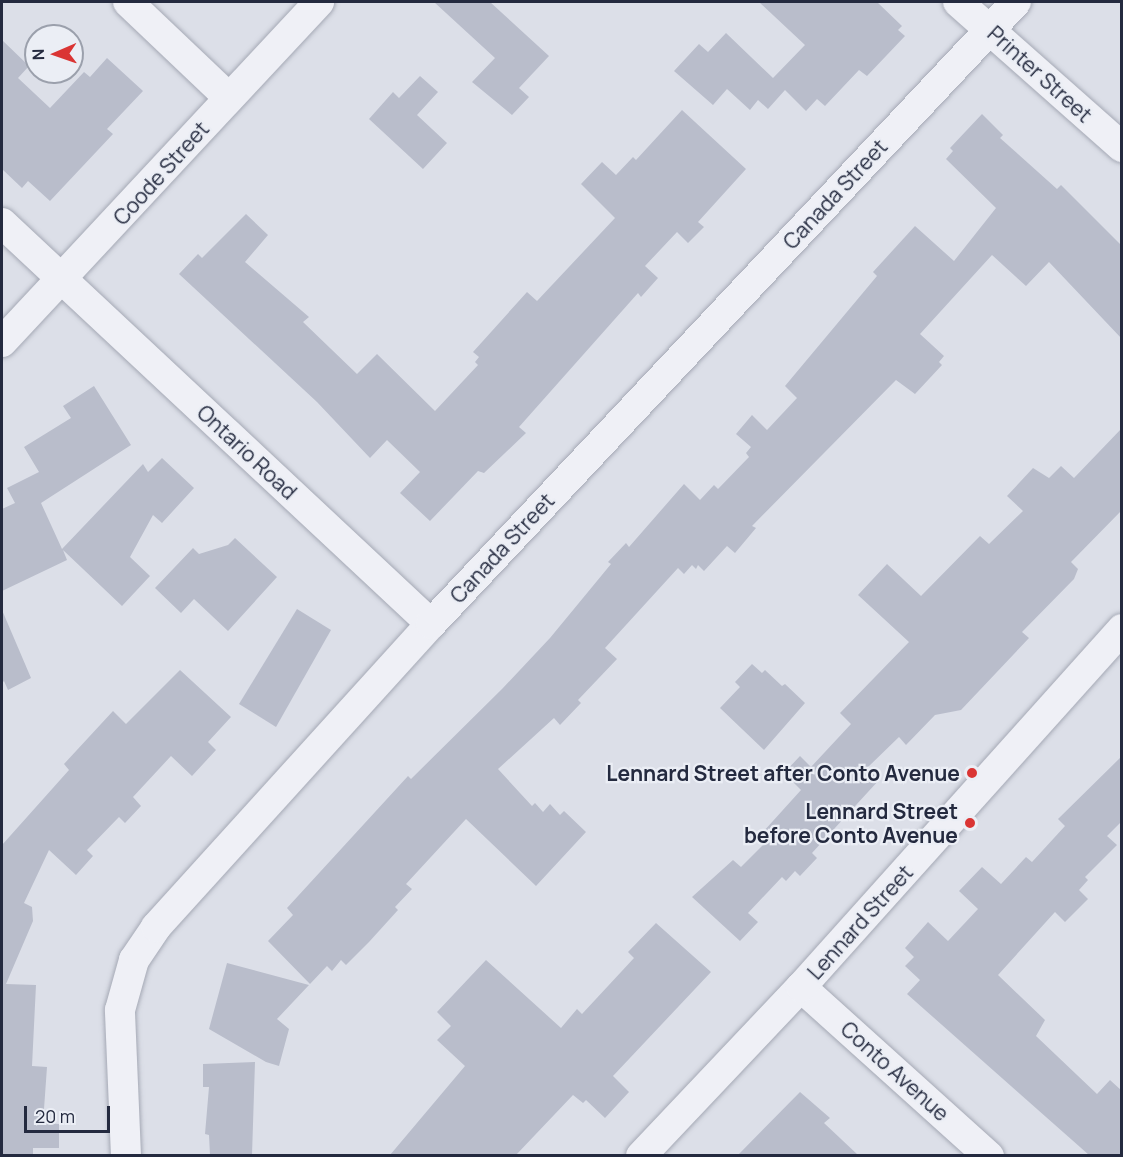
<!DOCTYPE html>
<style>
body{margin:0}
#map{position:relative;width:1123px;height:1157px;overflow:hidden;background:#dcdfe8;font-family:Manrope,sans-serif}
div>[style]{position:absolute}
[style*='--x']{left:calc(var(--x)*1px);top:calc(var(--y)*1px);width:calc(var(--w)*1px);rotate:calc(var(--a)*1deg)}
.building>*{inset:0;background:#b9bdcb}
.roads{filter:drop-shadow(0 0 2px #a5a9b5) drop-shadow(0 0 2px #a5a9b5)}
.street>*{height:30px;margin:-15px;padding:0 15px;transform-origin:15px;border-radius:15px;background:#eff0f6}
.dots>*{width:16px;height:16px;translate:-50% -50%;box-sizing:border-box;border:3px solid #ebeef5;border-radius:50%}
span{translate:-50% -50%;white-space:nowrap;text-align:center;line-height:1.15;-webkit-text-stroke:4.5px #ebeef5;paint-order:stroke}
.street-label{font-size:21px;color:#242a3f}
.poi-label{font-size:21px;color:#242a3f;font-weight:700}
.right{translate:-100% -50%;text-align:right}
.frame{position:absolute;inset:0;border:3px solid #242a3f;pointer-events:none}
.north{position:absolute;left:24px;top:24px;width:60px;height:60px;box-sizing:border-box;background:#ebeef5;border:2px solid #9ba0ac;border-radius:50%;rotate:268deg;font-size:16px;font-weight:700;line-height:24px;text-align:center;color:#242a3f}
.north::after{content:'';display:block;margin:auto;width:21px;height:27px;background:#da3534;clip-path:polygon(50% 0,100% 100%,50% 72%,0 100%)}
.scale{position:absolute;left:24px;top:1106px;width:86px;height:27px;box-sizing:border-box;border:3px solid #242a3f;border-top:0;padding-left:8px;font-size:18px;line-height:21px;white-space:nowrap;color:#242a3f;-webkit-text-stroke:4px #ebeef5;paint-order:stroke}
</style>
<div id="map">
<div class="building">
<i style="clip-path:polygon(434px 2px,490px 2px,549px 56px,519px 88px,529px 97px,512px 115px,472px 82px,495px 58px)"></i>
<i style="clip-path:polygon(759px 2px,877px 2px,902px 26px,898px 30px,905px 36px,867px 76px,859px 70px,825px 106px,817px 99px,806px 111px,785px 90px,768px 109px,758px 100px,750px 110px,727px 89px,713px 105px,674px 71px,699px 44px,708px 52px,726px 33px,773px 78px,805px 45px)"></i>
<i style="clip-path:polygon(2px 40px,29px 66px,18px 78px,50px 108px,84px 72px,90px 77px,107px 58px,143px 91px,107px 129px,113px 134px,50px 201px,28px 181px,22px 188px,2px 169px)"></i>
<i style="clip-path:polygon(420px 76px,438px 92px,417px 115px,447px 143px,423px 169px,369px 119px,393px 92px,399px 98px)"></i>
<i style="clip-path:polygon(682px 110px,746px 169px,698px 222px,704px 227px,688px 243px,677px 232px,645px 266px,658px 278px,641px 297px,638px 293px,519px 427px,526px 433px,484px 473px,478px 471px,430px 521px,400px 493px,420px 472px,387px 440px,370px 458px,317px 402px,179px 274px,198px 254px,202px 258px,246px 214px,268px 235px,245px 262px,309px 317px,303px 322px,357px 374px,377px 354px,435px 411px,478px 365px,475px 362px,479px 357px,473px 352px,527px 292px,537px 301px,615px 218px,581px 184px,602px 162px,616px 175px,633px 157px,636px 160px)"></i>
<i style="clip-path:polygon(982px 114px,1003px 135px,1000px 138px,1057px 189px,1061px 185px,1122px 246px,1122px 339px,1049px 262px,1026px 286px,992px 255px,920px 334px,944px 356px,939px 362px,942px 365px,915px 394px,896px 380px,752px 526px,756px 528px,735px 553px,727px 546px,704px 571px,698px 565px,696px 569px,692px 565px,684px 574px,678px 568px,605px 648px,617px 659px,578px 700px,581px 703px,560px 725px,554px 718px,498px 769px,532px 806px,535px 803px,543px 812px,550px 804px,560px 815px,564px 811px,586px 832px,536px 886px,466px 819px,406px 884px,412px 889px,395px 907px,398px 910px,369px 942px,346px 965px,341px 960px,332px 971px,327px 966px,310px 984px,268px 941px,293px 915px,287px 908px,408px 776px,411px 779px,502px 689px,550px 638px,611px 564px,608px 562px,626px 543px,629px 547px,684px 484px,700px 500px,714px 485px,718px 489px,749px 457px,746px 453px,751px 447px,736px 434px,752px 415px,767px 430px,797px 398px,785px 386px,877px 276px,873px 272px,915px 226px,954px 261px,996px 208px,946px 159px,953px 151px,950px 148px)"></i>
<i style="clip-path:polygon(94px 386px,131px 445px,41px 503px,62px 549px,143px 464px,148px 472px,162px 458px,194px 488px,162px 523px,153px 515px,130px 557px,150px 576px,122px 606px,63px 550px,67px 560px,2px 591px,2px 509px,15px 503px,7px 488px,39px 472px,24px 447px,71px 418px,63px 406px)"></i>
<i style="clip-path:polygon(1122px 428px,1122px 510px,1071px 562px,1078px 569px,1074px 579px,1022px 632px,1029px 638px,961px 710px,935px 715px,906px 745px,899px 737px,867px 768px,879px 780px,812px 853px,817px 858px,800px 876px,795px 871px,786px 881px,782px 877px,748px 913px,758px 922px,740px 941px,692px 897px,733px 860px,741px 867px,768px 840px,763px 832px,801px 790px,784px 773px,800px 756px,811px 767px,851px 724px,840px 713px,909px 642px,858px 595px,887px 564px,921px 596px,980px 536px,989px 544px,1023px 511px,1007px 496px,1033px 468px,1049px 478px,1061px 466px,1074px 478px)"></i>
<i style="clip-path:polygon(235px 538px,277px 577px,228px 631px,194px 599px,181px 613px,155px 588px,193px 548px,199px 554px,228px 545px)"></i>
<i style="clip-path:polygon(297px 609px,331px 630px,276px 727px,239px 704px)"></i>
<i style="clip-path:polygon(2px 610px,31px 678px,8px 690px,4px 681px,2px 683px)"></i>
<i style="clip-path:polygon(752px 664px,762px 673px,765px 670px,782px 686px,785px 684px,805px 703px,764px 750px,720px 708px,740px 687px,735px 682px)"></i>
<i style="clip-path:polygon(180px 670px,231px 717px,208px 742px,216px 750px,192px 776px,171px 756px,133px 797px,141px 806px,125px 823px,119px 817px,87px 850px,93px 856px,76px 875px,49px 850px,24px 903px,32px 907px,33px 921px,6px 984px,36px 985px,32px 1066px,47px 1067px,43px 1123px,59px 1124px,59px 1148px,33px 1148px,33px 1155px,2px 1155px,2px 845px,69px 770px,64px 764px,113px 711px,126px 724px)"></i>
<i style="clip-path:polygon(1122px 756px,1122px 821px,1107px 836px,1117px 845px,1085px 877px,1088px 880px,1079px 890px,1088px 899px,1065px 922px,1055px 912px,998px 975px,1045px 1020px,1036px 1036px,1097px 1094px,1110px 1080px,1122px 1091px,1122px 1155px,1089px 1155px,907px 994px,920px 980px,905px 966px,914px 957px,905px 948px,928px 922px,948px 941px,978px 909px,959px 891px,982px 867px,1001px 884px,1026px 857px,1032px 862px,1065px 826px,1058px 819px)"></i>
<i style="clip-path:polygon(656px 923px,711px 972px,613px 1076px,629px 1092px,605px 1118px,586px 1100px,583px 1103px,573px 1095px,516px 1155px,390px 1155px,465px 1066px,437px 1040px,451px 1026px,437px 1012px,486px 960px,561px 1028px,577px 1009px,582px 1014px,634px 958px,628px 952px)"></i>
<i style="clip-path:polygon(227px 963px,309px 985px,277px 1019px,289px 1029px,279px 1066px,266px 1062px,209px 1029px)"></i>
<i style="clip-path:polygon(255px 1062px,252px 1155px,210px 1155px,209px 1135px,205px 1134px,209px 1087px,203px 1087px,203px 1064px)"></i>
<i style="clip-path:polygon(800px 1092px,830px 1118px,824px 1123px,858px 1155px,738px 1155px)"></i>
</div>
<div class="roads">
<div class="street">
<i style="--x:128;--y:2;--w:139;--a:43.5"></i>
<i style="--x:958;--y:2;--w:219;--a:41.5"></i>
<i style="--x:2;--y:223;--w:587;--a:43.07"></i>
<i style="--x:2;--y:342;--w:465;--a:-47"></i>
<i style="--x:801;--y:987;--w:253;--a:42"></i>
<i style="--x:126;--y:1156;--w:146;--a:-92.4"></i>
<i style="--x:120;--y:1010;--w:52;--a:-74.4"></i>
<i style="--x:134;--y:960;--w:40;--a:-56"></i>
<i style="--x:156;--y:927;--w:409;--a:-47.8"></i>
<i style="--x:431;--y:624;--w:854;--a:-46.76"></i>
<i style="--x:641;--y:1156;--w:233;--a:-46.6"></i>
<i style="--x:801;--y:987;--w:481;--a:-48.1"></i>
</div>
</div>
<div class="dots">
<i style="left:972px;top:773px;background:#da3534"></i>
<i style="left:970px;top:823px;background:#da3534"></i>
</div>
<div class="street-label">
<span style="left:1040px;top:74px;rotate:42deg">Printer Street</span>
<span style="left:161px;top:173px;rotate:-48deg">Coode Street</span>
<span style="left:835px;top:194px;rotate:-47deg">Canada Street</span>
<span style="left:247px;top:452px;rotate:43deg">Ontario Road</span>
<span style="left:502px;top:548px;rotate:-47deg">Canada Street</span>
<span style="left:860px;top:922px;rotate:-48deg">Lennard Street</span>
<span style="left:895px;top:1071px;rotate:42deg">Conto Avenue</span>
</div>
<div class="poi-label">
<span class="right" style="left:960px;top:773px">Lennard Street after Conto Avenue</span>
<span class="right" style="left:958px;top:823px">Lennard Street<br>before Conto Avenue</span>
</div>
<div class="frame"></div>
<div class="north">N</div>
<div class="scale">20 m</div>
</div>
